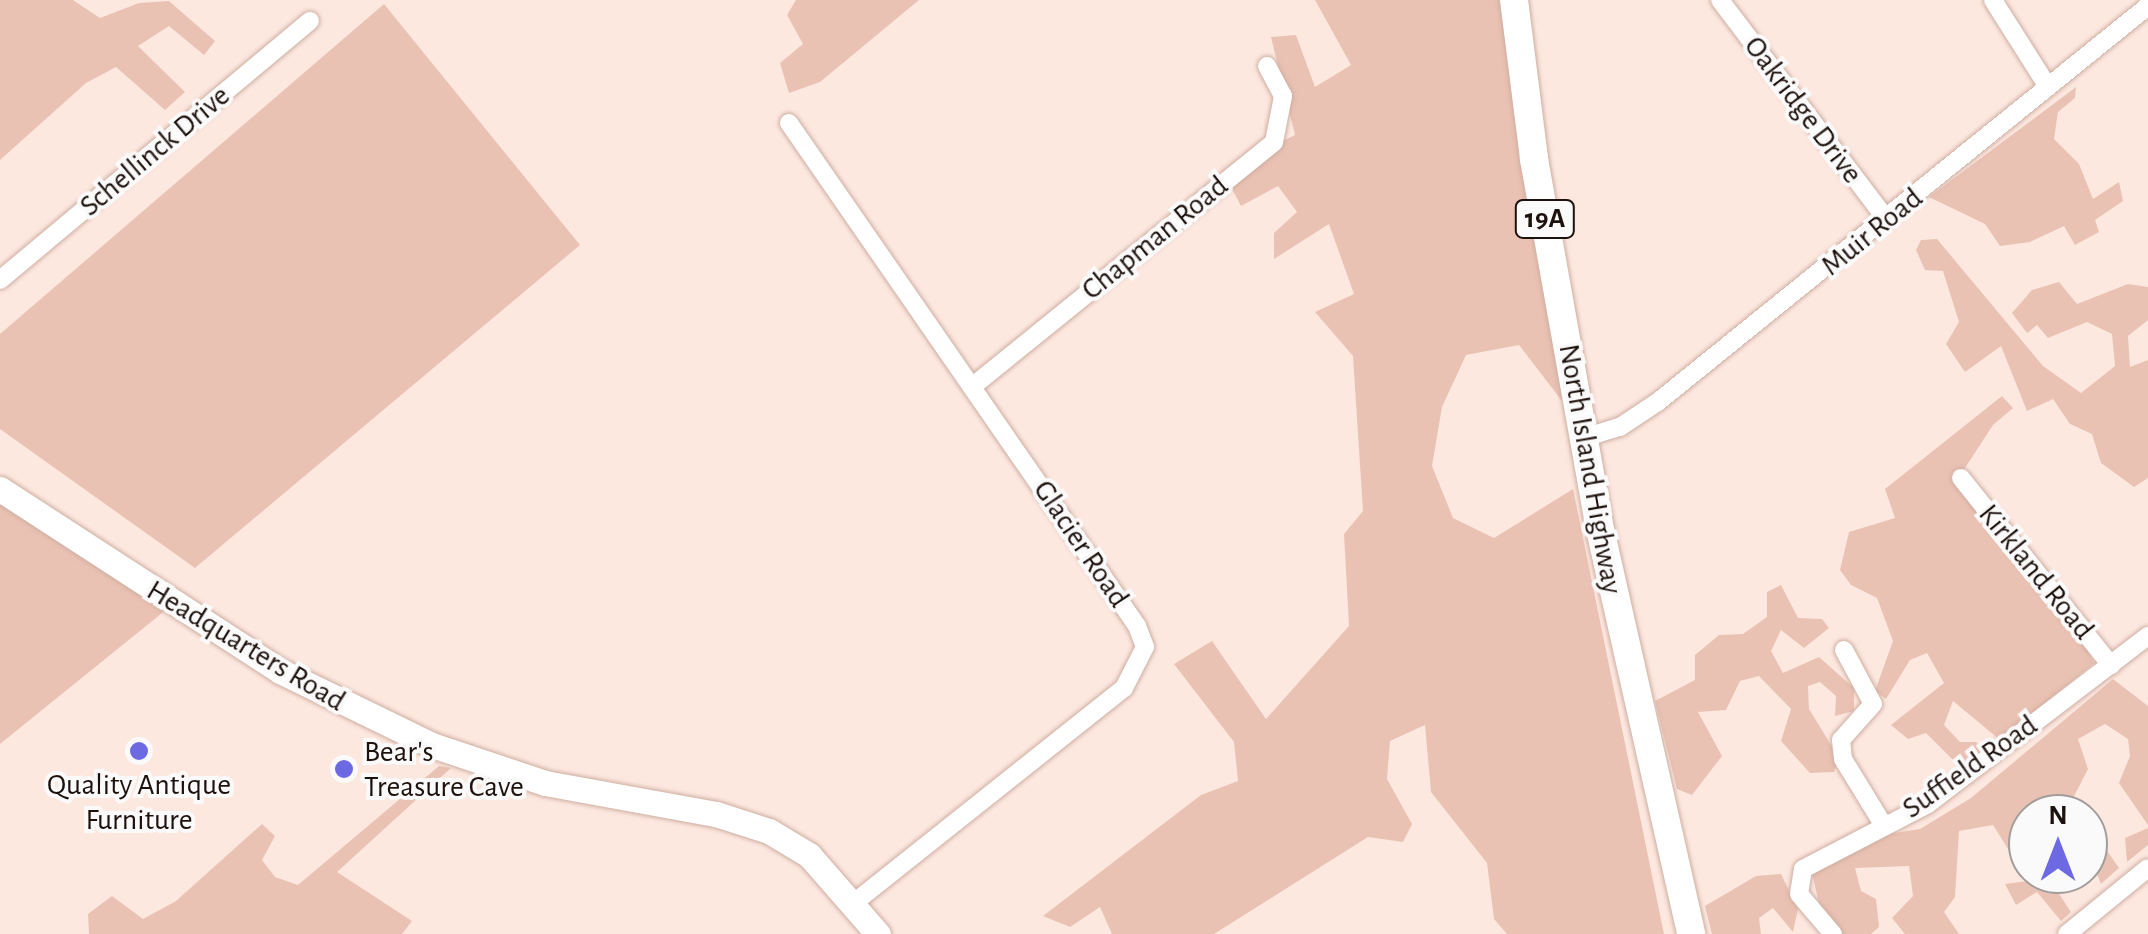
<!DOCTYPE html>
<style>
body{margin:0}
#map{position:relative;width:2148px;height:934px;overflow:hidden;background:#fde8e0;font-family:"Alegreya Sans",sans-serif}
div>[style]{position:absolute}
[style*='--x']{left:calc(var(--x)*1px);top:calc(var(--y)*1px);width:calc(var(--w)*1px);rotate:calc(var(--a)*1deg)}
.green>*{inset:0;background:#eac2b3}
.roads{filter:drop-shadow(0 0 2px #ceaea1) drop-shadow(0 0 2px #ceaea1)}
.street>*{height:18px;margin:-9px;padding:0 9px;transform-origin:9px;border-radius:9px;background:#fff}
.secondary>*{height:25px;margin:-12.5px;padding:0 12.5px;transform-origin:12.5px;border-radius:12.5px;background:#fff}
.primary>*{height:28px;margin:-14px;padding:0 14px;transform-origin:14px;border-radius:14px;background:#fff}
.dots>*{width:28px;height:28px;translate:-50% -50%;box-sizing:border-box;border:5px solid #fafafa;border-radius:50%}
span{translate:-50% -50%;white-space:nowrap;text-align:center;line-height:1.15;-webkit-text-stroke:8px #fafafa;paint-order:stroke}
.shield-label span{padding:2px 8px;background:#fafafa;border:2px solid;border-radius:8px;-webkit-text-stroke-width:0}
.shield-label{font-size:28px;color:#1d110d;font-weight:700}
.street-label{font-size:30px;color:#1d110d}
.poi-label{font-size:30px;color:#1d110d}
.left{translate:0 -50%;text-align:left}
.north{position:absolute;left:2008px;top:794px;width:100px;height:100px;box-sizing:border-box;background:#fafafa;border:2px solid #a29d9b;border-radius:50%;rotate:0deg;font-size:28px;font-weight:700;line-height:40px;text-align:center;color:#1d110d}
.north::after{content:'';display:block;margin:auto;width:35px;height:45px;background:#6c69e3;clip-path:polygon(50% 0,100% 100%,50% 72%,0 100%)}
</style>
<div id="map">
<div class="green">
<i style="clip-path:polygon(0 0,73px 0,100px 18px,139px 3px,169px 1px,215px 41px,204px 55px,169px 26px,138px 46px,185px 92px,165px 110px,116px 67px,86px 83px,0 160px)"></i>
<i style="clip-path:polygon(796px 0,919px 0,820px 82px,789px 93px,780px 63px,803px 44px,787px 15px)"></i>
<i style="clip-path:polygon(1315px 0,1500px 0,1562px 401px,1519px 345px,1466px 355px,1442px 407px,1432px 466px,1453px 518px,1494px 538px,1573px 489px,1664px 934px,1507px 934px,1494px 919px,1487px 863px,1431px 792px,1425px 725px,1390px 741px,1387px 779px,1412px 824px,1403px 842px,1368px 837px,1214px 934px,1112px 934px,1100px 907px,1070px 927px,1043px 916px,1201px 795px,1238px 781px,1234px 742px,1174px 664px,1212px 641px,1266px 719px,1349px 626px,1344px 534px,1363px 511px,1353px 356px,1315px 312px,1354px 294px,1329px 224px,1274px 259px,1274px 233px,1297px 212px,1278px 186px,1241px 206px,1230px 185px,1269px 148px,1295px 135px,1271px 37px,1296px 35px,1315px 87px,1351px 65px)"></i>
<i style="clip-path:polygon(384px 4px,580px 245px,195px 568px,0 429px,0 334px)"></i>
<i style="clip-path:polygon(2076px 87px,2075px 98px,2058px 112px,2054px 139px,2079px 164px,2093px 199px,2119px 182px,2123px 201px,2095px 220px,2099px 232px,2075px 245px,2064px 226px,2030px 242px,2000px 246px,1985px 224px,1929px 197px)"></i>
<i style="clip-path:polygon(1937px 239px,2043px 366px,2081px 393px,2115px 366px,2112px 334px,2087px 322px,2048px 338px,2037px 325px,2027px 333px,2012px 313px,2032px 290px,2059px 282px,2077px 304px,2128px 284px,2148px 287px,2148px 320px,2128px 336px,2130px 367px,2148px 360px,2148px 478px,2134px 487px,2101px 463px,2092px 434px,2070px 424px,2053px 399px,2027px 411px,2001px 346px,1965px 372px,1946px 344px,1959px 322px,1943px 271px,1925px 270px,1916px 250px,1921px 240px)"></i>
<i style="clip-path:polygon(2002px 396px,2013px 408px,1993px 425px,1961px 474px,1979px 518px,2074px 620px,2094px 663px,2000px 740px,1953px 701px,1944px 725px,1960px 742px,1976px 742px,1985px 752px,1965px 772px,1926px 733px,1908px 739px,1891px 725px,1944px 683px,1927px 653px,1910px 660px,1886px 699px,1875px 691px,1893px 641px,1877px 598px,1851px 585px,1840px 570px,1849px 532px,1895px 518px,1885px 489px)"></i>
<i style="clip-path:polygon(0 489px,172px 605px,0 744px)"></i>
<i style="clip-path:polygon(1781px 585px,1798px 618px,1822px 619px,1829px 628px,1804px 648px,1781px 630px,1771px 651px,1783px 673px,1819px 657px,1854px 688px,1854px 711px,1835px 716px,1836px 696px,1820px 682px,1808px 686px,1809px 709px,1839px 758px,1834px 772px,1810px 773px,1781px 741px,1791px 709px,1759px 676px,1740px 681px,1726px 710px,1698px 712px,1722px 756px,1692px 795px,1677px 789px,1655px 701px,1695px 680px,1695px 655px,1719px 635px,1743px 634px,1767px 617px,1767px 592px)"></i>
<i style="clip-path:polygon(2113px 679px,2148px 706px,2148px 825px,2119px 783px,2130px 756px,2128px 739px,2105px 724px,2078px 739px,2088px 769px,2072px 800px,2082px 814px,2028px 814px,2023px 839px,2028px 874px,2046px 874px,2071px 912px,2061px 921px,2037px 892px,2016px 905px,2005px 884px,2028px 881px,1993px 825px,1959px 831px,1955px 897px,1944px 912px,1959px 934px,1905px 934px,1892px 918px,1913px 896px,1909px 866px,1855px 868px,1861px 891px,1876px 899px,1879px 927px,1871px 934px,1842px 934px,1821px 912px,1810px 864px,1882px 835px,1920px 829px,1971px 798px)"></i>
<i style="clip-path:polygon(439px 766px,451px 768px,337px 872px,412px 921px,402px 934px,89px 934px,88px 914px,112px 896px,143px 919px,176px 901px,262px 824px,275px 836px,262px 860px,275px 877px,298px 885px)"></i>
<i style="clip-path:polygon(2088px 823px,2119px 868px,2101px 884px,2088px 851px)"></i>
<i style="clip-path:polygon(2148px 828px,2148px 845px,2127px 862px,2125px 838px)"></i>
<i style="clip-path:polygon(1781px 874px,1798px 909px,1793px 932px,1773px 908px,1759px 918px,1761px 934px,1712px 934px,1705px 906px,1756px 876px)"></i>
</div>
<div class="roads">
<div class="street">
<i style="--x:1720;--y:0;--w:276;--a:52.8"></i>
<i style="--x:1993;--y:0;--w:103;--a:57.7"></i>
<i style="--x:789;--y:123;--w:612;--a:55.32"></i>
<i style="--x:1137;--y:626;--w:22;--a:69"></i>
<i style="--x:1145;--y:647;--w:46;--a:117.1"></i>
<i style="--x:1124;--y:688;--w:344;--a:141.5"></i>
<i style="--x:0;--y:280;--w:404;--a:-39.9"></i>
<i style="--x:973;--y:386;--w:387;--a:-39"></i>
<i style="--x:1274;--y:142;--w:47;--a:-78.9"></i>
<i style="--x:1283;--y:96;--w:34;--a:-118"></i>
<i style="--x:1583;--y:438;--w:39;--a:-17"></i>
<i style="--x:1620;--y:427;--w:47;--a:-33.7"></i>
<i style="--x:1659;--y:401;--w:629;--a:-38.93"></i>
<i style="--x:1961;--y:478;--w:240;--a:51.3"></i>
<i style="--x:1844;--y:650;--w:61;--a:61.8"></i>
<i style="--x:1873;--y:704;--w:48;--a:131.6"></i>
<i style="--x:1841;--y:740;--w:19;--a:84"></i>
<i style="--x:1843;--y:759;--w:79;--a:58.5"></i>
<i style="--x:1833;--y:934;--w:52;--a:-130.4"></i>
<i style="--x:1799;--y:894;--w:25;--a:-81"></i>
<i style="--x:1803;--y:869;--w:141;--a:-27.5"></i>
<i style="--x:1928;--y:804;--w:277;--a:-37.4"></i>
<i style="--x:2067;--y:934;--w:104;--a:-39.2"></i>
</div>
<div class="secondary">
<i style="--x:0;--y:489;--w:334;--a:33"></i>
<i style="--x:280;--y:671;--w:169;--a:26"></i>
<i style="--x:432;--y:745;--w:119;--a:18.6"></i>
<i style="--x:545;--y:783;--w:174;--a:10.3"></i>
<i style="--x:716;--y:814;--w:56;--a:17.8"></i>
<i style="--x:769;--y:831;--w:47;--a:31"></i>
<i style="--x:809;--y:855;--w:105;--a:48.9"></i>
</div>
<div class="primary">
<i style="--x:1514;--y:0;--w:160;--a:82.8"></i>
<i style="--x:1534;--y:159;--w:367;--a:79.9"></i>
<i style="--x:1598;--y:520;--w:424;--a:77.3"></i>
</div>
</div>
<div class="dots">
<i style="left:139px;top:751px;background:#6c69e3"></i>
<i style="left:344px;top:769px;background:#6c69e3"></i>
</div>
<div class="shield-label">
<span style="left:1545px;top:219px">19A</span>
</div>
<div class="street-label">
<span style="left:1803px;top:110px;rotate:53deg">Oakridge Drive</span>
<span style="left:155px;top:151px;rotate:-40deg">Schellinck Drive</span>
<span style="left:1872px;top:232px;rotate:-39deg">Muir Road</span>
<span style="left:1155px;top:238px;rotate:-39deg">Chapman Road</span>
<span style="left:1590px;top:469px;rotate:80deg">North Island Highway</span>
<span style="left:1081px;top:544px;rotate:56deg">Glacier Road</span>
<span style="left:2036px;top:572px;rotate:51deg">Kirkland Road</span>
<span style="left:246px;top:646px;rotate:31deg">Headquarters Road</span>
<span style="left:1970px;top:767px;rotate:-35deg">Suffield Road</span>
</div>
<div class="poi-label">
<span class="left" style="left:364px;top:769px">Bear's<br>Treasure Cave</span>
<span style="left:139px;top:802px">Quality Antique<br>Furniture</span>
</div>
<div class="north">N</div>
</div>
